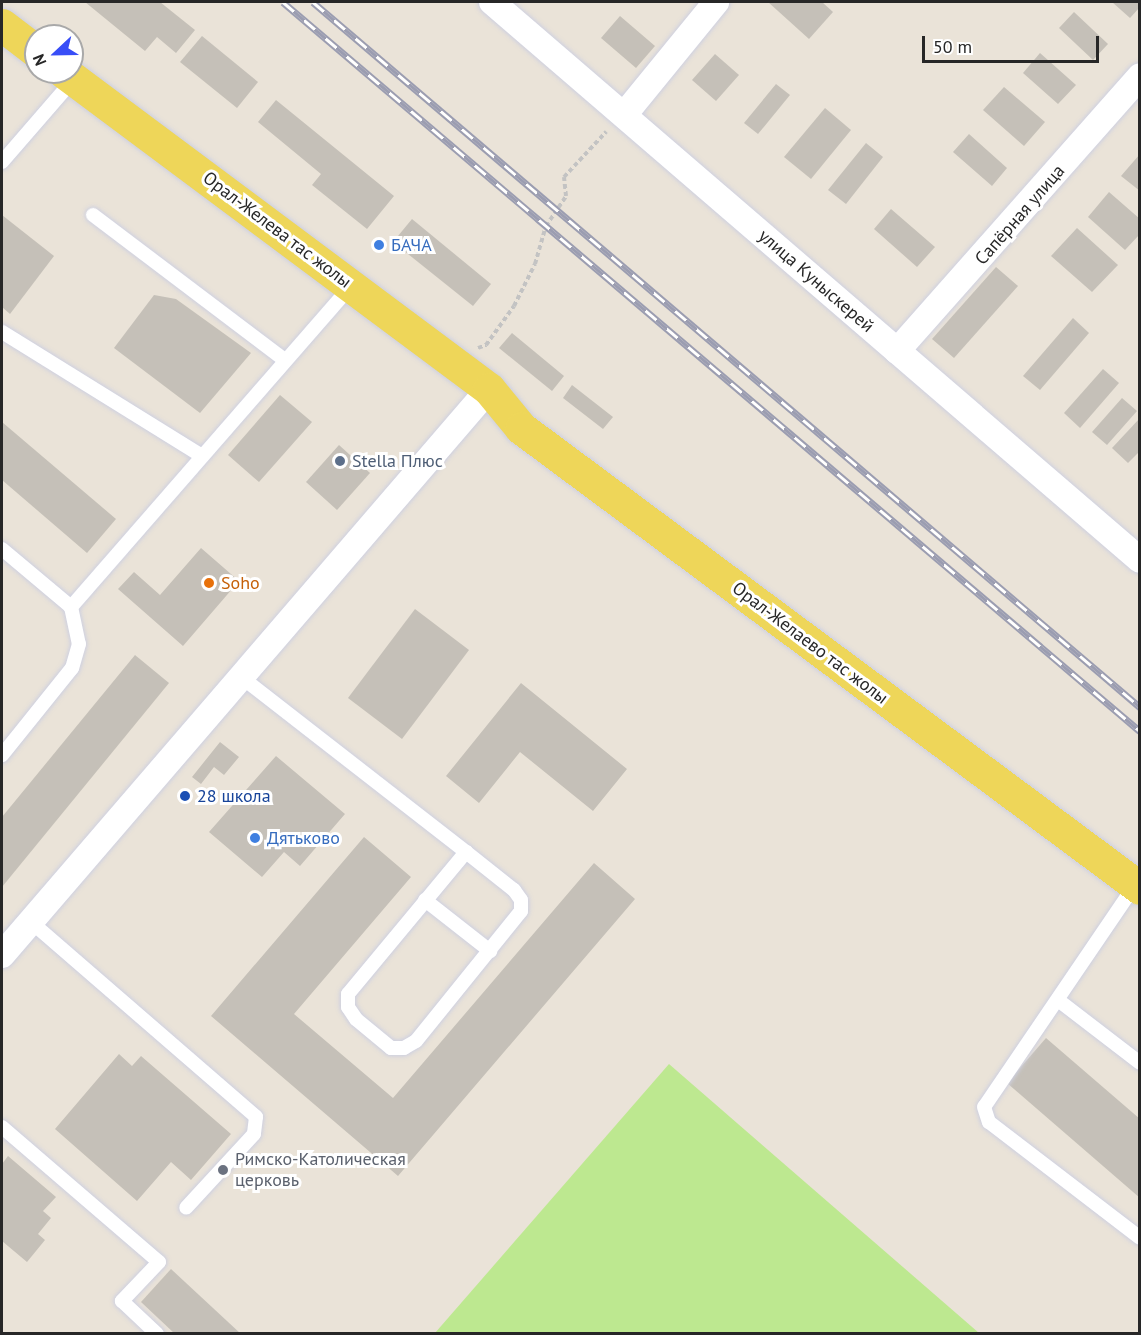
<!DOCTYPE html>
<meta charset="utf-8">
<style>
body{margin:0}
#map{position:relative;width:1141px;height:1335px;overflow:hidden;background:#eae3d8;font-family:"PT Sans",sans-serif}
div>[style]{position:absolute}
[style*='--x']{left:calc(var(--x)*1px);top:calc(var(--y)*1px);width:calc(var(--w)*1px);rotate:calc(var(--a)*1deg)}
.pitch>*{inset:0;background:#bde890}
.building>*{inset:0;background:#c5c0b8}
.path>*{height:4px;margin-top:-2px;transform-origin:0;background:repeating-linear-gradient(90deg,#c3c3c3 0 4.5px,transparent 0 7.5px)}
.roads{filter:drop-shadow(0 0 2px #ced0e0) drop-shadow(0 0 2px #ced0e0)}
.lane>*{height:14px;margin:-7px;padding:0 7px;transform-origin:7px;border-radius:7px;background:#fff}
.street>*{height:26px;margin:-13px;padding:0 13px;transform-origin:13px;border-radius:13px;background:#fff}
.primary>*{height:33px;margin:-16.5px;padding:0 16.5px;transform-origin:16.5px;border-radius:16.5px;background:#eed659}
.rail>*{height:7px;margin-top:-3.5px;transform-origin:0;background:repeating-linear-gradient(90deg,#fff 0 14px,#9b9db1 0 28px);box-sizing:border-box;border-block:2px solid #9b9db1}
.dots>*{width:16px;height:16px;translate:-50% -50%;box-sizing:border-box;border:3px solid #fff;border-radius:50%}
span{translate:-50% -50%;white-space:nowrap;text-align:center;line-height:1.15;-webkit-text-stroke:6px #fff;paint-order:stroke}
.street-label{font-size:18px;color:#272727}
.shop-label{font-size:18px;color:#366cbe}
.left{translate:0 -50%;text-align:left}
.service-label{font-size:18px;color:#4e5e75}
.food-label{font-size:18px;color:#c56008}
.transit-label{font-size:18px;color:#164399}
.worship-label{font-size:18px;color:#5b616d}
.frame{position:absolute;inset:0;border:3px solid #272727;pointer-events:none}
.north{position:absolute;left:24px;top:24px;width:60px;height:60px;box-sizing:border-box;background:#fff;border:2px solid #a9a9a9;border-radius:50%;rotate:248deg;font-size:16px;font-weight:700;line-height:24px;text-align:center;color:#272727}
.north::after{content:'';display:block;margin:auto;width:21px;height:27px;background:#384ef7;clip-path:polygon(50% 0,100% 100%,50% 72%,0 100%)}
.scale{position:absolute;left:922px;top:36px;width:177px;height:27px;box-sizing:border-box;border:3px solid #272727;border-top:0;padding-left:8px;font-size:18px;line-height:21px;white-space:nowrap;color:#272727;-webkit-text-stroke:4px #fff;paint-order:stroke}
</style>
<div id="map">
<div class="pitch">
<i style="clip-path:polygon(669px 1064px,979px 1333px,435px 1333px)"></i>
</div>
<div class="building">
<i style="clip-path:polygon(85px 2px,160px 2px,195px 30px,176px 53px,157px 37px,145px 51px)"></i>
<i style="clip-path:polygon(768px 2px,822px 2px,833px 12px,809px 39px)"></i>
<i style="clip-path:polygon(1112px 2px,1140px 2px,1140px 7px,1130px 18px)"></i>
<i style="clip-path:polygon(1074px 12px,1108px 44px,1093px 60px,1059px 28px)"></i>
<i style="clip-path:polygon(620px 16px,655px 46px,636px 68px,601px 38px)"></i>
<i style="clip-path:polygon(202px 36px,258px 82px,237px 108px,180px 62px)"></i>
<i style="clip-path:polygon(1040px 53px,1076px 85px,1058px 104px,1023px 73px)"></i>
<i style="clip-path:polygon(715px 54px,739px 75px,716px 101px,692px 80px)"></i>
<i style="clip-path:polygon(776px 84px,790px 95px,758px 134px,744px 123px)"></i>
<i style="clip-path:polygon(1004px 87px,1045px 122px,1024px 146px,983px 110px)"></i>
<i style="clip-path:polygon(276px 100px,394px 196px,367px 229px,312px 185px,321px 174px,258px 122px)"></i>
<i style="clip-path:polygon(825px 108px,851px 130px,811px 179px,784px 157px)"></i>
<i style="clip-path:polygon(969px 134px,1007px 168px,992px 186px,953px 152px)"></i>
<i style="clip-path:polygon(866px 143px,883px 157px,846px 204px,828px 190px)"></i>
<i style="clip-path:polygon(1140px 154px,1140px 191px,1121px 176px)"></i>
<i style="clip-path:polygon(1109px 192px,1140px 219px,1140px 234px,1125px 250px,1088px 217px)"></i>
<i style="clip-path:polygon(891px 209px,935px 247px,917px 267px,874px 229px)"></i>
<i style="clip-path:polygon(2px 215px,54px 256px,10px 314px,2px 307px)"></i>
<i style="clip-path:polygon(412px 219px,491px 284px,473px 306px,393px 242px)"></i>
<i style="clip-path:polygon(1077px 228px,1118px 265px,1092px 292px,1051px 256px)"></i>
<i style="clip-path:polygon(996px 267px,1018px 286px,954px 358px,932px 339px)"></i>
<i style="clip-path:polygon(154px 295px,176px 299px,251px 353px,200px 413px,114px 348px)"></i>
<i style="clip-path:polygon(1073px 318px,1089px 333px,1040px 390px,1023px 376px)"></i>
<i style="clip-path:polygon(512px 333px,564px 376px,552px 391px,499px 348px)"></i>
<i style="clip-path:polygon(1103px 369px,1119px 383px,1080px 428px,1064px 413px)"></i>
<i style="clip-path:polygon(572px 385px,613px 417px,603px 429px,563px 398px)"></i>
<i style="clip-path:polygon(280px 395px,312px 422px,259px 482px,228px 455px)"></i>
<i style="clip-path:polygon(1122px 398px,1137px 411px,1107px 445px,1092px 432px)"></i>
<i style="clip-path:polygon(1140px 418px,1140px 451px,1128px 463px,1112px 448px)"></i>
<i style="clip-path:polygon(2px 422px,116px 519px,87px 553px,2px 480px)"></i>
<i style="clip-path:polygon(339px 445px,370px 473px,337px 510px,306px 482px)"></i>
<i style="clip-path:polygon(201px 548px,239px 581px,183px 646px,118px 589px,134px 572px,160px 595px)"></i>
<i style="clip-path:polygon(415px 609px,469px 650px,402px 739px,348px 698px)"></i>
<i style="clip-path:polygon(135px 655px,169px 683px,2px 887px,2px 817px)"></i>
<i style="clip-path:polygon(521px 683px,627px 769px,593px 811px,520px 752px,479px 803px,446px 776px)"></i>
<i style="clip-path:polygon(220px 742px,239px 757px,224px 775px,214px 767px,201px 784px,192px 777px)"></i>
<i style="clip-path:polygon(276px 756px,345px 814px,300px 866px,284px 852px,262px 877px,209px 832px)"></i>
<i style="clip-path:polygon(364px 837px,411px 877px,294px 1014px,393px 1098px,594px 863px,635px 899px,398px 1176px,211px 1016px)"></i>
<i style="clip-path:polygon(1046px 1038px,1140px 1119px,1140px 1198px,1007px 1083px)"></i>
<i style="clip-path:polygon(119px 1054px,132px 1066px,141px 1056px,231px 1134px,191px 1180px,171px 1162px,137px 1201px,55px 1129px)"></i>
<i style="clip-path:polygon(8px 1156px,56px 1197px,43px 1211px,51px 1218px,38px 1234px,45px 1240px,27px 1262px,2px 1241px,2px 1164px)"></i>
<i style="clip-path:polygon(171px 1269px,241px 1334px,175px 1334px,141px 1302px)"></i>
</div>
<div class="path">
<i style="--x:478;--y:348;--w:9;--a:-21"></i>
<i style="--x:486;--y:345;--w:48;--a:-54.3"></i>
<i style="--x:514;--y:306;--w:47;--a:-63.4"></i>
<i style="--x:535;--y:264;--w:40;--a:-74"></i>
<i style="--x:546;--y:226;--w:36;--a:-56"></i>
<i style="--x:566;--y:196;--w:19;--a:-96"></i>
<i style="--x:564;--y:177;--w:62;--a:-47"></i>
</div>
<div class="roads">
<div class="lane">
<i style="--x:2;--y:162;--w:110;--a:-49.1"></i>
<i style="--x:93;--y:215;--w:241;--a:37.1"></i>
<i style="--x:2;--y:332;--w:233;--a:31.8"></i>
<i style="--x:2;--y:549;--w:90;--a:40"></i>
<i style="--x:71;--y:607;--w:38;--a:78"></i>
<i style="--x:79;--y:644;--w:25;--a:106"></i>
<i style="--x:72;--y:668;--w:112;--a:128.8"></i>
<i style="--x:71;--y:607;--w:426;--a:-48.9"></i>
<i style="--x:240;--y:676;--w:286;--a:37.9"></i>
<i style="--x:466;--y:852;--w:61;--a:38.4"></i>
<i style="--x:514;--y:890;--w:12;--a:55"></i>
<i style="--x:521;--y:900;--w:11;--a:90"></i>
<i style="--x:521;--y:911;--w:167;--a:128.9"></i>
<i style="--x:416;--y:1041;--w:14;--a:150"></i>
<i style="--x:404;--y:1048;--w:13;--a:180"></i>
<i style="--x:391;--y:1048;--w:45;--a:-140.4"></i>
<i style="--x:356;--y:1019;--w:14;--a:-124"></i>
<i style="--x:348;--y:1007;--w:13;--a:-90"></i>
<i style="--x:348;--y:994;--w:185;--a:-50.3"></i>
<i style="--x:1135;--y:885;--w:268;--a:124.2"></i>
<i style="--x:984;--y:1107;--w:16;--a:72"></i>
<i style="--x:989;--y:1122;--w:190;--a:37.5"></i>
<i style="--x:425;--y:900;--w:83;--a:38.1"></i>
<i style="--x:30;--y:921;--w:299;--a:40.9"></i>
<i style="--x:256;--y:1117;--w:17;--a:97"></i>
<i style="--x:254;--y:1134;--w:100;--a:132.6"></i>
<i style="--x:1058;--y:1000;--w:103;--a:37.5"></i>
<i style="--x:2;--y:1127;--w:207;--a:40.7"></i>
<i style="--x:159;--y:1262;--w:54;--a:133.5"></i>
<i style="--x:122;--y:1301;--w:48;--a:43.3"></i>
</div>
<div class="street">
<i style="--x:492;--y:2;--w:855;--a:40.73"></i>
<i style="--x:624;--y:115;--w:146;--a:-50.8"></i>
<i style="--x:897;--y:351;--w:367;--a:-48.5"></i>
<i style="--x:2;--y:955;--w:747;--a:-49.29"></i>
</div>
<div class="primary">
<i style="--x:2;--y:25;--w:43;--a:37.4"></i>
<i style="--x:64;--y:72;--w:530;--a:36.72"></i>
<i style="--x:489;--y:389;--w:50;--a:50.6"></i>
<i style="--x:521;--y:428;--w:771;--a:36.62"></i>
</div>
</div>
<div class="rail">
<i style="--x:283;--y:2;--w:1125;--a:40.39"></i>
<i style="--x:313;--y:2;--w:1087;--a:40.45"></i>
</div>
<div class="dots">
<i style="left:379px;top:245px;background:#3f7fe0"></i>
<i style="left:340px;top:461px;background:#5c6f8a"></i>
<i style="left:209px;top:583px;background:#e8710a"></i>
<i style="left:185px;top:796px;background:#1a4fb4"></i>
<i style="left:255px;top:838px;background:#3f7fe0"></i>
<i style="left:223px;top:1170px;background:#6b7280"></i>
</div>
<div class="street-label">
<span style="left:1020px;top:215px;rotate:-49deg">Сапёрная улица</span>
<span style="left:277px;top:230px;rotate:37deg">Орал-Желева тас жолы</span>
<span style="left:816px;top:281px;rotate:41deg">улица Куныскерей</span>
<span style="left:810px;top:643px;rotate:37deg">Орал-Желаево тас жолы</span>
</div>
<div class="shop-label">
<span class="left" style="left:391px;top:245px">БАЧА</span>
<span class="left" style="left:267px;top:838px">Дятьково</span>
</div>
<div class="service-label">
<span class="left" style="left:352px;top:461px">Stella Плюс</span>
</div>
<div class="food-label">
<span class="left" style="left:221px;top:583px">Soho</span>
</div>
<div class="transit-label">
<span class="left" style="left:197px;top:796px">28 школа</span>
</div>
<div class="worship-label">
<span class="left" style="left:235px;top:1170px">Римско-Католическая<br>церковь</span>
</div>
<div class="frame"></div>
<div class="north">N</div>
<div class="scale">50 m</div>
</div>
